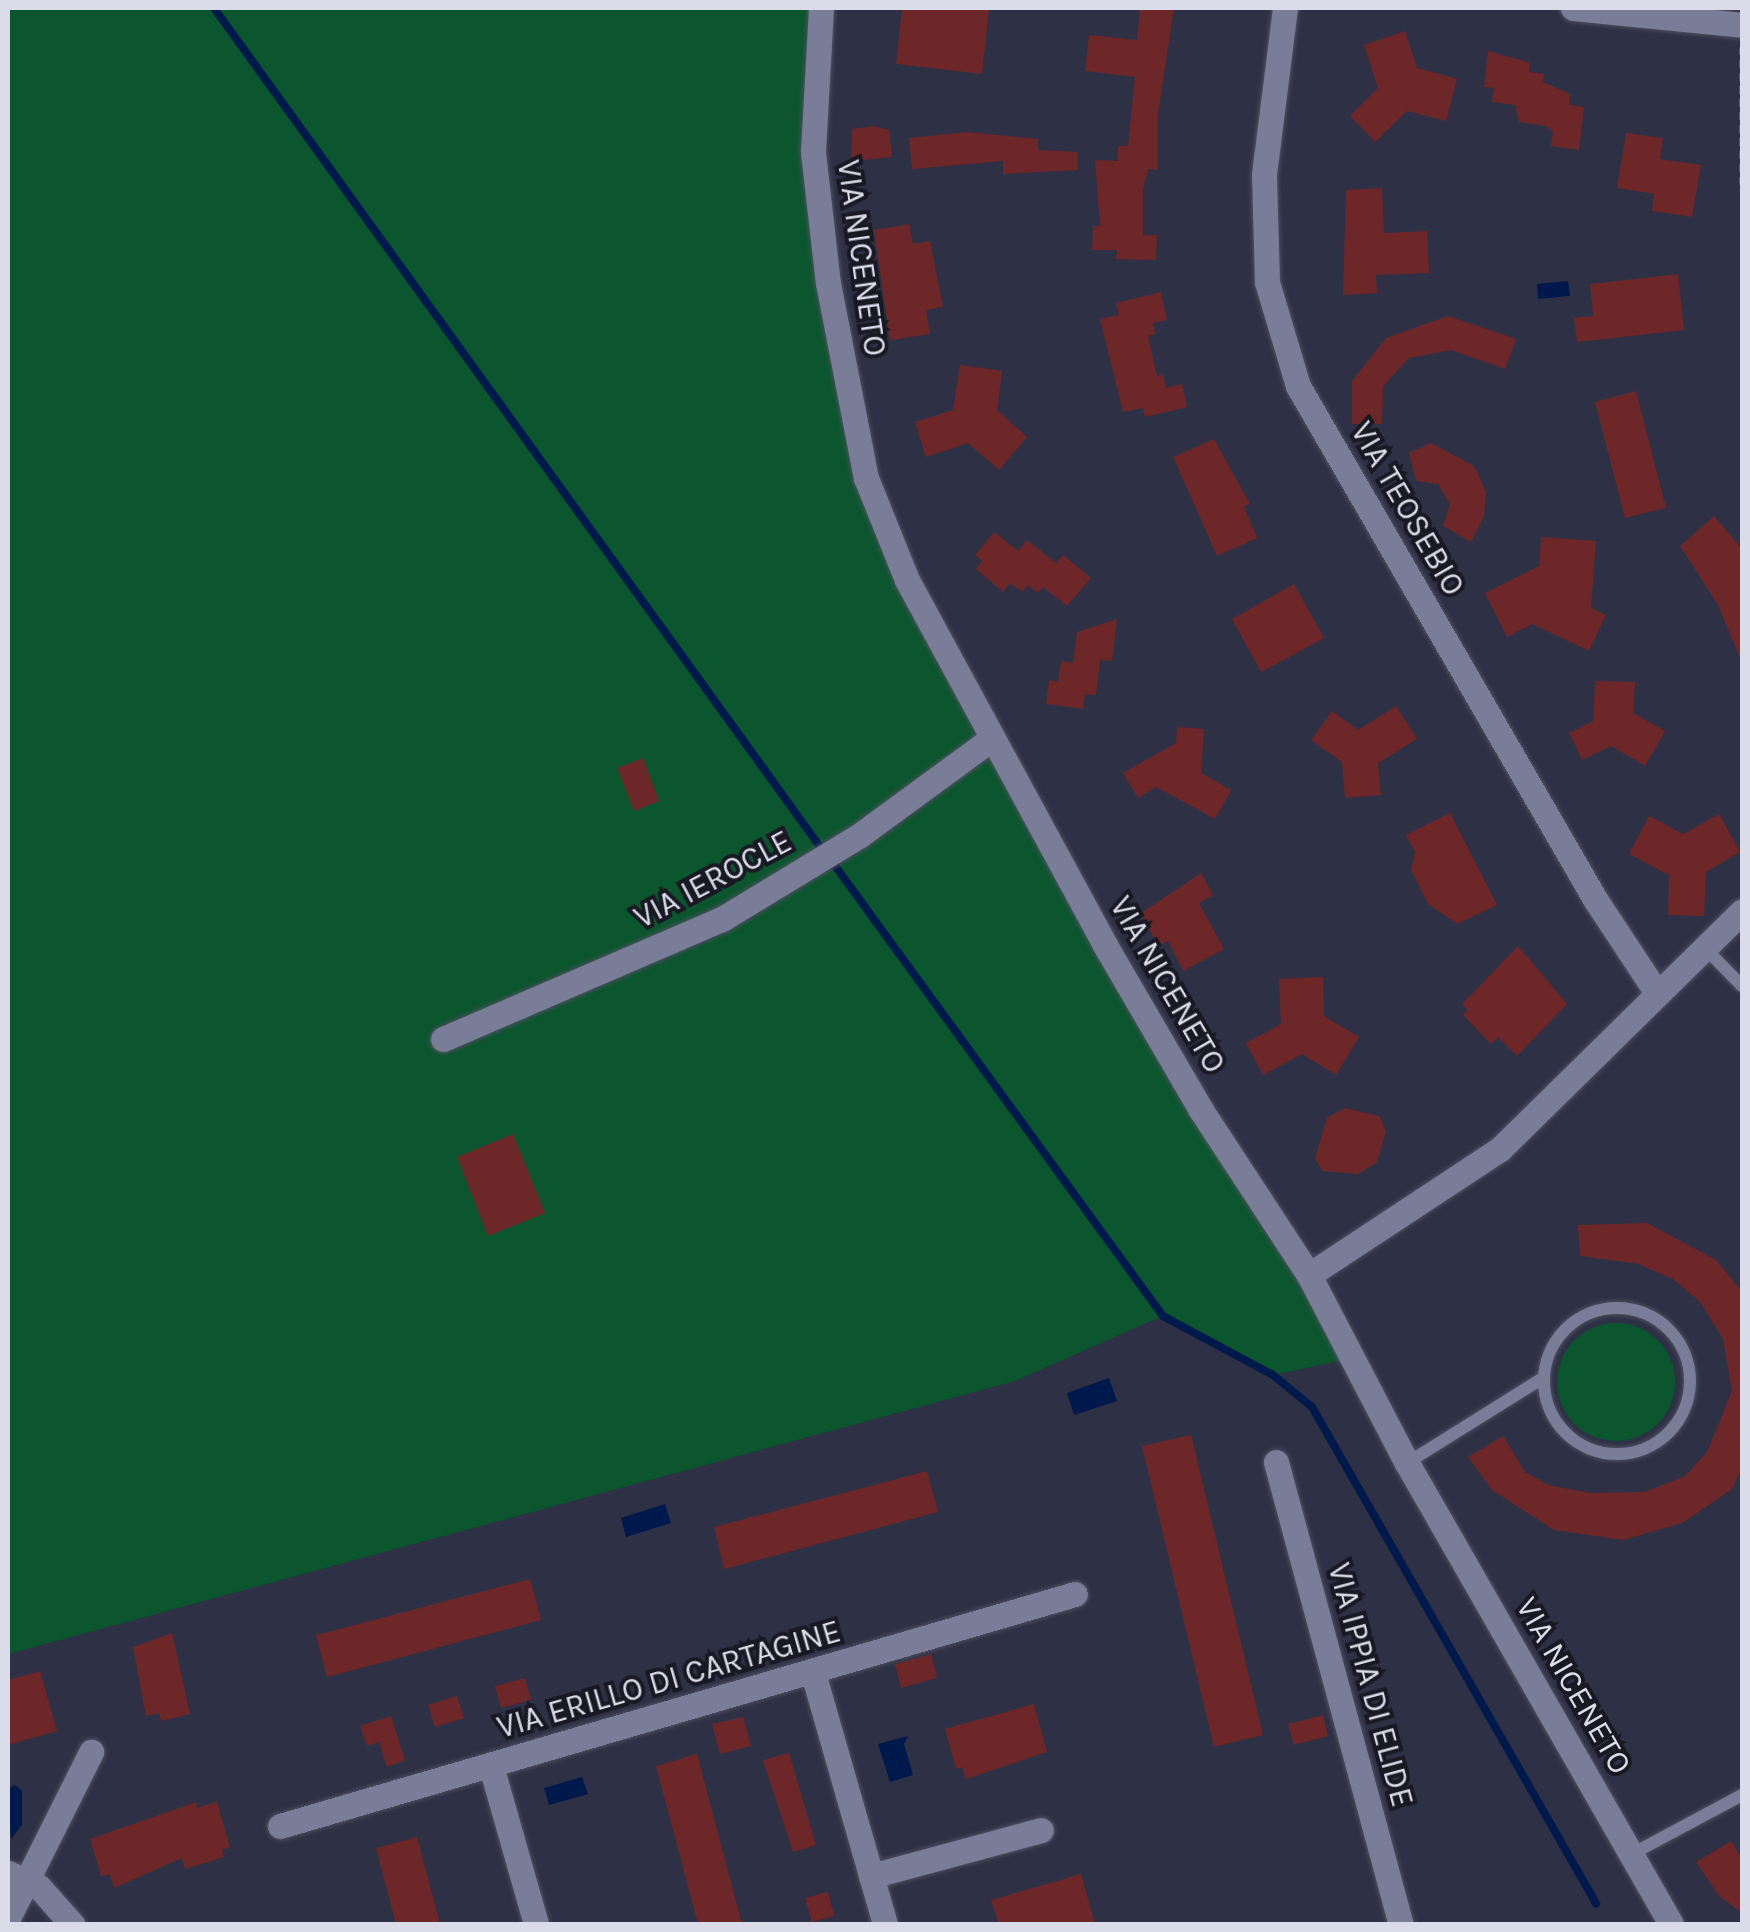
<!DOCTYPE html>
<style>
body{margin:0}
#map{position:relative;width:1750px;height:1932px;overflow:hidden;background:#2e3045;font-family:Karla,sans-serif}
div>[style]{position:absolute}
[style*='--x']{left:calc(var(--x)*1px);top:calc(var(--y)*1px);width:calc(var(--w)*1px);rotate:calc(var(--a)*1deg)}
.green>*{inset:0;background:#0b562e}
.round{border-radius:50%}
.water>*{inset:0;background:#00194c}
.stream>*{height:8px;margin:-4px;padding:0 4px;transform-origin:4px;border-radius:4px;background:#00194c}
.building>*{inset:0;background:#6e2729}
.path>*{height:5px;margin-top:-2.5px;transform-origin:0;background:repeating-linear-gradient(90deg,#888a9b 0 8px,transparent 0 13px)}
.roads{filter:drop-shadow(0 0 2px #4d4e60) drop-shadow(0 0 2px #4d4e60)}
.service>*{height:12px;margin:-6px;padding:0 6px;transform-origin:6px;border-radius:6px;background:#7a7d97}
.service>.ring{margin:-6px;padding:0;box-sizing:content-box;background:none;border:12px solid #7a7d97;border-radius:50%}
.minor>*{height:25px;margin:-12.5px;padding:0 12.5px;transform-origin:12.5px;border-radius:12.5px;background:#7a7d97}
span{translate:-50% -50%;white-space:nowrap;text-align:center;line-height:1.15;-webkit-text-stroke:8px #181923;paint-order:stroke}
.street-label{font-size:32px;color:#dadcea}
.frame{position:absolute;inset:0;border:10px solid #dadcea;pointer-events:none}
</style>
<div id="map">
<div class="green">
<i style="clip-path:polygon(8px 8px,821px 8px,813px 152px,845px 376px,907px 580px,1352px 1358px,1273px 1375px,1162px 1316px,1015px 1381px,8px 1654px)"></i>
<i class="round" style="left:1557px;top:1323px;width:118px;height:118px"></i>
</div>
<div class="water">
<i style="clip-path:polygon(1568px 281px,1570px 296px,1538px 299px,1537px 284px)"></i>
<i style="clip-path:polygon(1109px 1378px,1117px 1401px,1074px 1415px,1067px 1393px)"></i>
<i style="clip-path:polygon(665px 1504px,671px 1523px,626px 1537px,621px 1518px)"></i>
<i style="clip-path:polygon(908px 1736px,904px 1744px,913px 1775px,890px 1782px,878px 1744px)"></i>
<i style="clip-path:polygon(582px 1777px,588px 1794px,549px 1805px,544px 1788px)"></i>
<i style="clip-path:polygon(15px 1785px,22px 1791px,22px 1825px,11px 1839px,8px 1789px)"></i>
</div>
<div class="stream">
<i style="--x:214;--y:8;--w:1036;--a:54.15"></i>
<i style="--x:833;--y:863;--w:560;--a:53.93"></i>
<i style="--x:1163;--y:1316;--w:125;--a:28.2"></i>
<i style="--x:1273;--y:1375;--w:50;--a:39.4"></i>
<i style="--x:1312;--y:1407;--w:572;--a:60.21"></i>
</div>
<div class="building">
<i style="clip-path:polygon(902px 8px,989px 8px,982px 74px,896px 64px)"></i>
<i style="clip-path:polygon(1140px 8px,1174px 8px,1158px 114px,1158px 170px,1148px 169px,1143px 189px,1143px 235px,1157px 235px,1156px 260px,1116px 259px,1117px 250px,1092px 250px,1093px 226px,1100px 226px,1095px 160px,1118px 161px,1118px 146px,1128px 146px,1135px 77px,1085px 71px,1089px 35px,1137px 40px)"></i>
<i style="clip-path:polygon(1405px 31px,1417px 68px,1457px 79px,1446px 121px,1407px 111px,1375px 142px,1350px 116px,1378px 88px,1364px 45px)"></i>
<i style="clip-path:polygon(1488px 51px,1530px 63px,1529px 72px,1544px 74px,1543px 82px,1570px 94px,1569px 105px,1584px 107px,1579px 150px,1551px 146px,1553px 132px,1546px 126px,1519px 122px,1515px 105px,1492px 102px,1494px 88px,1484px 87px)"></i>
<i style="clip-path:polygon(874px 126px,889px 130px,892px 157px,851px 161px,852px 129px)"></i>
<i style="clip-path:polygon(967px 132px,1038px 139px,1038px 150px,1078px 152px,1078px 170px,1003px 174px,1003px 161px,912px 169px,909px 138px)"></i>
<i style="clip-path:polygon(1626px 133px,1663px 138px,1660px 159px,1701px 165px,1692px 217px,1652px 211px,1654px 194px,1617px 188px)"></i>
<i style="clip-path:polygon(1382px 188px,1384px 233px,1427px 231px,1429px 273px,1376px 275px,1377px 293px,1343px 295px,1346px 190px)"></i>
<i style="clip-path:polygon(909px 224px,913px 244px,930px 241px,943px 307px,926px 310px,930px 334px,890px 340px,874px 230px)"></i>
<i style="clip-path:polygon(1678px 274px,1684px 330px,1577px 342px,1574px 318px,1593px 316px,1590px 284px)"></i>
<i style="clip-path:polygon(1161px 292px,1167px 320px,1153px 323px,1155px 334px,1148px 336px,1157px 376px,1163px 374px,1166px 388px,1182px 384px,1187px 407px,1145px 417px,1143px 408px,1123px 412px,1100px 319px,1119px 315px,1116px 303px)"></i>
<i style="clip-path:polygon(1448px 316px,1516px 339px,1505px 369px,1451px 350px,1409px 358px,1383px 386px,1382px 424px,1352px 424px,1352px 381px,1386px 338px)"></i>
<i style="clip-path:polygon(960px 365px,1002px 371px,997px 410px,1027px 437px,999px 470px,968px 443px,926px 457px,915px 422px,953px 410px)"></i>
<i style="clip-path:polygon(1636px 391px,1666px 508px,1625px 518px,1595px 402px)"></i>
<i style="clip-path:polygon(1214px 439px,1250px 504px,1244px 507px,1257px 538px,1217px 556px,1173px 457px)"></i>
<i style="clip-path:polygon(1431px 443px,1474px 466px,1486px 492px,1484px 516px,1471px 542px,1443px 526px,1450px 504px,1438px 484px,1416px 481px,1409px 453px)"></i>
<i style="clip-path:polygon(1714px 516px,1742px 549px,1742px 663px,1718px 605px,1680px 546px)"></i>
<i style="clip-path:polygon(994px 532px,1018px 551px,1027px 540px,1056px 563px,1063px 555px,1091px 578px,1067px 606px,1043px 587px,1038px 593px,1028px 585px,1022px 592px,1010px 583px,1003px 592px,976px 569px,982px 561px,975px 555px)"></i>
<i style="clip-path:polygon(1541px 537px,1596px 541px,1591px 608px,1606px 615px,1589px 651px,1532px 624px,1507px 637px,1485px 593px,1539px 566px)"></i>
<i style="clip-path:polygon(1294px 584px,1324px 638px,1261px 672px,1232px 619px)"></i>
<i style="clip-path:polygon(1117px 619px,1112px 661px,1100px 660px,1096px 695px,1085px 694px,1083px 709px,1046px 704px,1049px 680px,1058px 682px,1061px 661px,1073px 663px,1077px 632px)"></i>
<i style="clip-path:polygon(1595px 681px,1635px 682px,1633px 713px,1665px 731px,1645px 766px,1611px 746px,1582px 760px,1569px 733px,1593px 721px)"></i>
<i style="clip-path:polygon(1396px 706px,1417px 739px,1378px 763px,1381px 795px,1345px 798px,1342px 762px,1311px 740px,1332px 711px,1358px 730px)"></i>
<i style="clip-path:polygon(1177px 727px,1204px 729px,1201px 773px,1231px 790px,1215px 819px,1156px 787px,1138px 798px,1123px 773px,1176px 743px)"></i>
<i style="clip-path:polygon(643px 758px,659px 801px,634px 811px,617px 768px)"></i>
<i style="clip-path:polygon(1450px 813px,1497px 905px,1457px 924px,1428px 904px,1411px 870px,1415px 852px,1406px 835px)"></i>
<i style="clip-path:polygon(1719px 814px,1740px 852px,1706px 872px,1704px 916px,1668px 915px,1669px 875px,1629px 854px,1649px 816px,1683px 834px)"></i>
<i style="clip-path:polygon(1201px 873px,1213px 895px,1199px 903px,1224px 949px,1183px 971px,1168px 941px,1158px 946px,1141px 913px)"></i>
<i style="clip-path:polygon(1518px 946px,1567px 1004px,1517px 1056px,1498px 1037px,1491px 1044px,1463px 1015px,1468px 1010px,1462px 1004px)"></i>
<i style="clip-path:polygon(1323px 977px,1324px 1016px,1359px 1037px,1336px 1075px,1302px 1054px,1263px 1075px,1246px 1043px,1281px 1024px,1279px 979px)"></i>
<i style="clip-path:polygon(1345px 1108px,1379px 1116px,1386px 1131px,1377px 1162px,1358px 1174px,1322px 1171px,1315px 1158px,1327px 1118px)"></i>
<i style="clip-path:polygon(513px 1134px,545px 1213px,488px 1236px,457px 1157px)"></i>
<i style="clip-path:polygon(1647px 1223px,1716px 1260px,1742px 1292px,1742px 1467px,1732px 1489px,1682px 1523px,1623px 1540px,1554px 1530px,1492px 1490px,1468px 1457px,1503px 1436px,1525px 1472px,1548px 1485px,1590px 1493px,1645px 1492px,1685px 1476px,1707px 1452px,1732px 1391px,1723px 1339px,1701px 1303px,1673px 1279px,1638px 1264px,1580px 1256px,1578px 1225px)"></i>
<i style="clip-path:polygon(1191px 1435px,1263px 1735px,1214px 1747px,1142px 1446px)"></i>
<i style="clip-path:polygon(927px 1471px,938px 1512px,724px 1569px,714px 1527px)"></i>
<i style="clip-path:polygon(530px 1579px,541px 1620px,327px 1677px,316px 1635px)"></i>
<i style="clip-path:polygon(172px 1633px,190px 1714px,161px 1721px,159px 1713px,146px 1716px,133px 1647px)"></i>
<i style="clip-path:polygon(931px 1654px,937px 1678px,901px 1688px,895px 1664px)"></i>
<i style="clip-path:polygon(40px 1671px,57px 1731px,8px 1745px,8px 1680px)"></i>
<i style="clip-path:polygon(525px 1678px,531px 1700px,501px 1708px,495px 1686px)"></i>
<i style="clip-path:polygon(457px 1696px,464px 1718px,435px 1727px,428px 1705px)"></i>
<i style="clip-path:polygon(1034px 1704px,1047px 1752px,966px 1779px,962px 1767px,956px 1769px,945px 1729px)"></i>
<i style="clip-path:polygon(1323px 1715px,1328px 1736px,1294px 1745px,1288px 1724px)"></i>
<i style="clip-path:polygon(391px 1716px,405px 1760px,387px 1767px,379px 1742px,367px 1746px,360px 1726px)"></i>
<i style="clip-path:polygon(743px 1717px,751px 1746px,720px 1754px,712px 1724px)"></i>
<i style="clip-path:polygon(789px 1753px,816px 1845px,793px 1852px,763px 1760px)"></i>
<i style="clip-path:polygon(697px 1754px,742px 1924px,698px 1924px,656px 1766px)"></i>
<i style="clip-path:polygon(196px 1802px,197px 1808px,217px 1802px,230px 1847px,222px 1850px,224px 1857px,185px 1869px,182px 1858px,114px 1888px,110px 1874px,101px 1876px,90px 1839px)"></i>
<i style="clip-path:polygon(417px 1837px,440px 1924px,396px 1924px,376px 1848px)"></i>
<i style="clip-path:polygon(1731px 1841px,1742px 1860px,1742px 1913px,1719px 1896px,1696px 1862px)"></i>
<i style="clip-path:polygon(1081px 1874px,1095px 1924px,999px 1924px,991px 1900px)"></i>
<i style="clip-path:polygon(828px 1892px,834px 1916px,812px 1922px,805px 1898px)"></i>
</div>
<div class="path">
<i style="--x:1742;--y:47;--w:143;--a:90"></i>
</div>
<div class="roads">
<div class="service">
<i style="--x:1705;--y:948;--w:53;--a:45.8"></i>
<i class="ring" style="left:1544px;top:1308px;width:134px;height:134px"></i>
<i style="--x:1407;--y:1463;--w:160;--a:-32"></i>
<i style="--x:1632;--y:1854;--w:125;--a:-28.2"></i>
</div>
<div class="minor">
<i style="--x:821;--y:8;--w:144;--a:93.2"></i>
<i style="--x:813;--y:152;--w:132;--a:83.5"></i>
<i style="--x:828;--y:283;--w:199;--a:79"></i>
<i style="--x:866;--y:478;--w:110;--a:68.1"></i>
<i style="--x:907;--y:580;--w:415;--a:61.5"></i>
<i style="--x:1105;--y:945;--w:191;--a:59.8"></i>
<i style="--x:1201;--y:1110;--w:197;--a:56.8"></i>
<i style="--x:1309;--y:1275;--w:212;--a:62.5"></i>
<i style="--x:1407;--y:1463;--w:531;--a:60.2"></i>
<i style="--x:1285;--y:8;--w:168;--a:97.2"></i>
<i style="--x:1264;--y:175;--w:107;--a:88.4"></i>
<i style="--x:1267;--y:282;--w:109;--a:73.4"></i>
<i style="--x:1298;--y:386;--w:593;--a:59.93"></i>
<i style="--x:1595;--y:899;--w:113;--a:56.6"></i>
<i style="--x:1573;--y:8;--w:170;--a:5.7"></i>
<i style="--x:443;--y:1039;--w:304;--a:-23.3"></i>
<i style="--x:722;--y:919;--w:162;--a:-31.3"></i>
<i style="--x:860;--y:835;--w:162;--a:-36.2"></i>
<i style="--x:1309;--y:1275;--w:229;--a:-33.4"></i>
<i style="--x:1500;--y:1149;--w:339;--a:-44.5"></i>
<i style="--x:1276;--y:1462;--w:479;--a:74.9"></i>
<i style="--x:813;--y:1673;--w:261;--a:74"></i>
<i style="--x:491;--y:1766;--w:164;--a:74.1"></i>
<i style="--x:280;--y:1826;--w:828;--a:-16.27"></i>
<i style="--x:8;--y:1873;--w:34;--a:24"></i>
<i style="--x:39;--y:1887;--w:50;--a:48.3"></i>
<i style="--x:871;--y:1876;--w:176;--a:-15.1"></i>
<i style="--x:8;--y:1918;--w:186;--a:-63.4"></i>
</div>
</div>
<div class="street-label">
<span style="left:861px;top:258px;rotate:82deg">VIA NICENETO</span>
<span style="left:1407px;top:509px;rotate:60deg">VIA TEOSEBIO</span>
<span style="left:713px;top:880px;rotate:-28deg">VIA IEROCLE</span>
<span style="left:1167px;top:985px;rotate:60deg">VIA NICENETO</span>
<span style="left:669px;top:1680px;rotate:-16deg">VIA ERILLO DI CARTAGINE</span>
<span style="left:1370px;top:1685px;rotate:75deg">VIA IPPIA DI ELIDE</span>
<span style="left:1573px;top:1686px;rotate:60deg">VIA NICENETO</span>
</div>
<div class="frame"></div>
</div>
